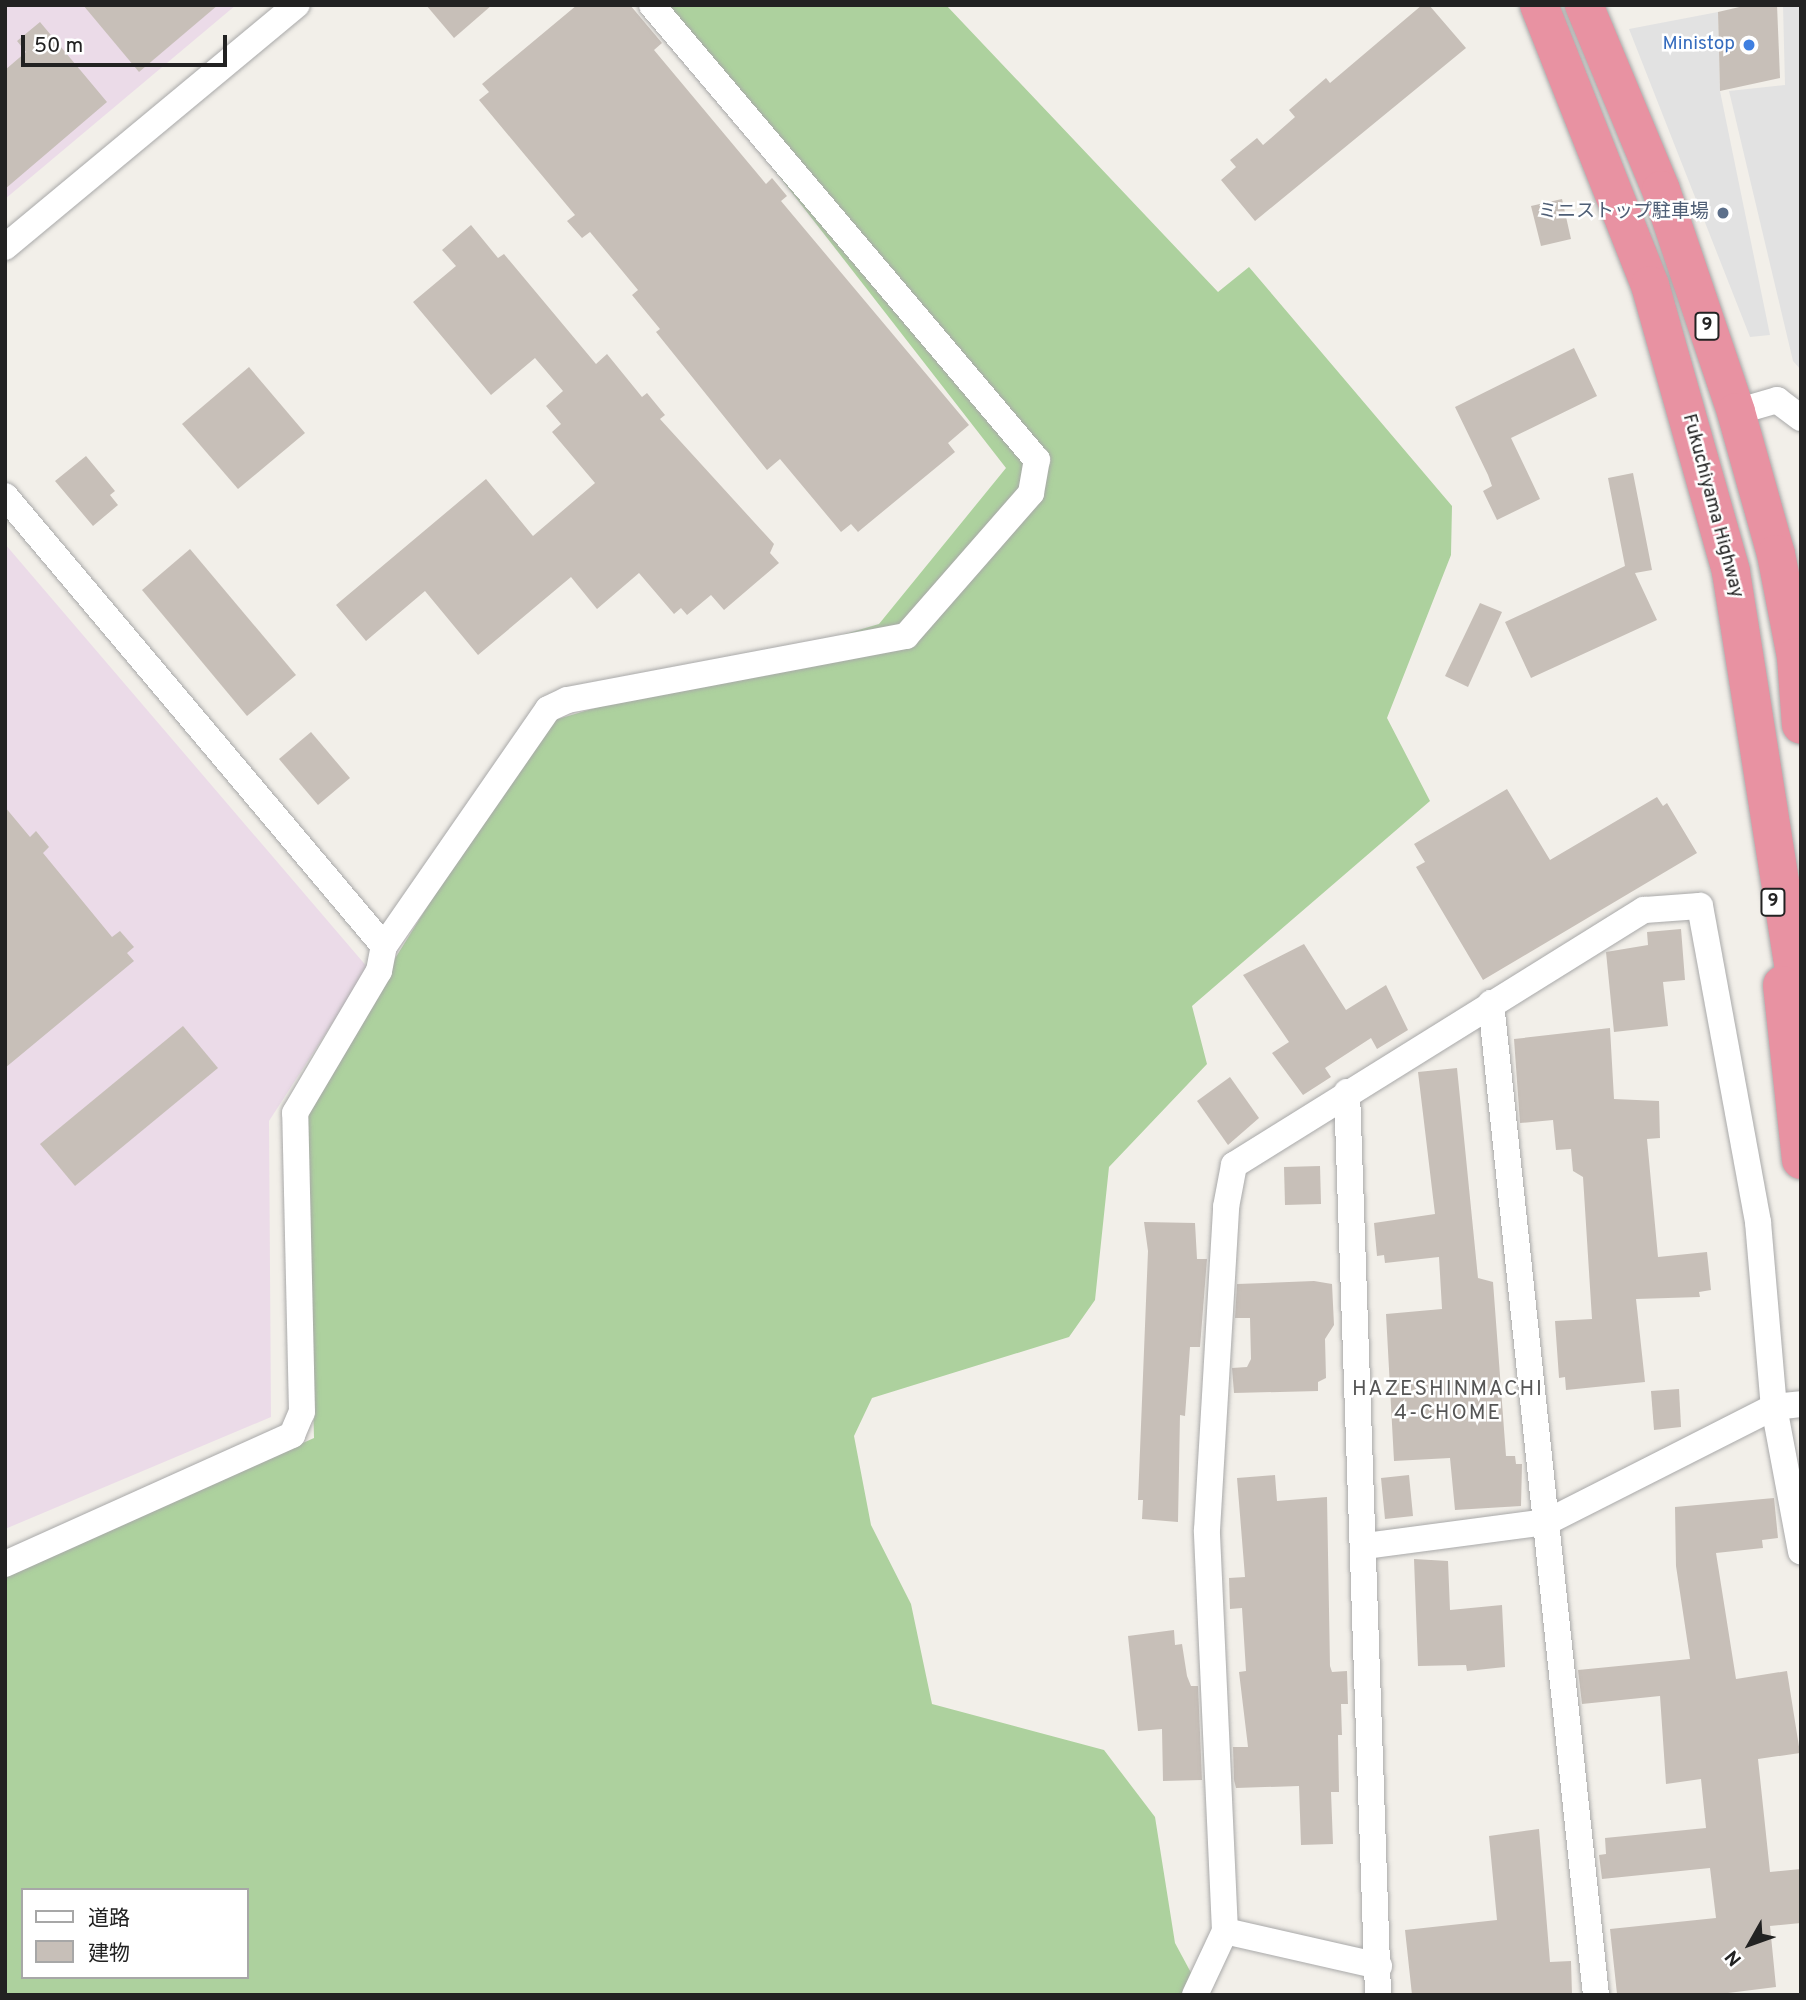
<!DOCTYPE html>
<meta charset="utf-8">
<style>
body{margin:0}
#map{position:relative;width:1806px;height:2000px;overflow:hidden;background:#f2efe9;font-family:Overpass,"Noto Sans JP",sans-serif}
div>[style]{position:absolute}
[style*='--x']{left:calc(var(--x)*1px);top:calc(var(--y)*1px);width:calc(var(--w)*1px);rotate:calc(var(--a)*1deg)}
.industrial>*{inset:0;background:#ebdbe8}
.forest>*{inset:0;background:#add19e}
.parking>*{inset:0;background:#e2e2e2}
.building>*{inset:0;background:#c7bfb8}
.roads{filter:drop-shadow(0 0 2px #a9a9a9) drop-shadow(0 0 2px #a9a9a9)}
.minor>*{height:26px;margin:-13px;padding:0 13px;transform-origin:13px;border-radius:13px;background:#fff}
.highway>*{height:38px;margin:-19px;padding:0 19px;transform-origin:19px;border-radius:19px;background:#e892a2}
.dots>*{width:19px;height:19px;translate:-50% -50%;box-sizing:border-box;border:4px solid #fff;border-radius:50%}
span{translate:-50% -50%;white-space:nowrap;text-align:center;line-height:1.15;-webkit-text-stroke:5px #fff;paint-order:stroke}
.shield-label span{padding:2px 5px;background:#fff;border:2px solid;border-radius:5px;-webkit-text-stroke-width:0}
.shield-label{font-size:18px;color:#222;font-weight:700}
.shop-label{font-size:19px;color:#366cbe}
.right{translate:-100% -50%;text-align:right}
.service-label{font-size:19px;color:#4e5e75}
.street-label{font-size:19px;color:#222}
.neighbourhood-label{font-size:21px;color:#555;letter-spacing:2px}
.frame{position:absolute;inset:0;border:7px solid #222;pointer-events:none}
.legend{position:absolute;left:21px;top:1888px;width:228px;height:91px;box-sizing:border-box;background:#fff;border:2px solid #a7a7a7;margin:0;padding:9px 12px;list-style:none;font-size:21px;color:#222}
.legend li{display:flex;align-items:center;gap:14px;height:35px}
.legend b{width:35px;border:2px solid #a7a7a7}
.north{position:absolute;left:1715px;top:1909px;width:70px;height:70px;-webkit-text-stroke:5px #fff;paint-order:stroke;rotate:230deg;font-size:19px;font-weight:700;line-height:28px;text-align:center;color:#222}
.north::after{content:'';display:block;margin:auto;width:24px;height:32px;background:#222;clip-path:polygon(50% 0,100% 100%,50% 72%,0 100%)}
.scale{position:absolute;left:21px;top:35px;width:206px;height:32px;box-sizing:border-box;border:4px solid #222;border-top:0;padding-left:9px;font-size:21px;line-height:24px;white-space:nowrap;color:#222;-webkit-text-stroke:5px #fff;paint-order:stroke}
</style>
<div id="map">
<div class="industrial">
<i style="clip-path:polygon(5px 5px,236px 5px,5px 199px)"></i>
<i style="clip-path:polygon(5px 544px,368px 968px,269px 1121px,271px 1417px,5px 1529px)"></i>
</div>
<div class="forest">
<i style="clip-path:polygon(evenodd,646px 5px,946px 5px,1218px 292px,1249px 267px,1452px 506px,1451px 555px,1387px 718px,1430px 801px,1192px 1006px,1207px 1064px,1109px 1167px,1095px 1300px,1069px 1337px,872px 1398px,854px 1436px,871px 1525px,911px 1604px,932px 1704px,1104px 1750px,1155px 1817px,1175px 1943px,1203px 1995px,5px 1995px,5px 1576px,314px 1438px,305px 1103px,541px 724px,879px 624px,1006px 468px,646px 5px,23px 1890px,247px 1890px,247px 1977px,23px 1977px,23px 1890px)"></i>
</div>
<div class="parking">
<i style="clip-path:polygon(1783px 5px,1801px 5px,1801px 370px,1793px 361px,1729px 91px,1785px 85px)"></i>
<i style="clip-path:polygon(1718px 12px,1720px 91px,1770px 335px,1750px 337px,1629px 29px)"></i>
</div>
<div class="building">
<i style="clip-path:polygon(83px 5px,218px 5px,139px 72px)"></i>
<i style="clip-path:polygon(426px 5px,492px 5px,454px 38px)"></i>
<i style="clip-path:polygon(577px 5px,630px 5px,662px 43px,654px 50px,766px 184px,772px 178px,787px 196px,781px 201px,969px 425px,948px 443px,955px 452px,858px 532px,851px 524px,841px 532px,780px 459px,767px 470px,656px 332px,660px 329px,632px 295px,638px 290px,590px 232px,582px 238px,567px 221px,575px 215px,479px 100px,489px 92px,482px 84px)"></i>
<i style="clip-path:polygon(1422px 5px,1429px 5px,1466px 48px,1255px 221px,1221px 180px,1236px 167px,1230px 160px,1257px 138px,1263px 145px,1295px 117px,1289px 110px,1326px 78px,1330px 83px)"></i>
<i style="clip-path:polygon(1748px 5px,1777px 5px,1780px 78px,1720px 91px,1718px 12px)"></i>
<i style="clip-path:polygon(40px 22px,107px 102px,5px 189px,5px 70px,26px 52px,17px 41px)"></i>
<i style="clip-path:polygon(1562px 199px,1571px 239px,1541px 246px,1531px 206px)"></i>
<i style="clip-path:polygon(471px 225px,498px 258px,504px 254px,596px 364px,607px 354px,642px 397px,647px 393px,665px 415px,660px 419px,774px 544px,770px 553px,779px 563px,724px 610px,711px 595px,687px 615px,681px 608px,674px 614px,639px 573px,597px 609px,571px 577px,478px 655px,425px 591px,366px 641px,336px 605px,486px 479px,533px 536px,595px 483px,552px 432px,561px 424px,546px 406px,563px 391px,535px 358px,491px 395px,413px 302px,456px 266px,442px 250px)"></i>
<i style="clip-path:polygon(1574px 348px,1597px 396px,1511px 438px,1540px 499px,1497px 520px,1483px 491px,1492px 486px,1488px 475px,1455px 407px)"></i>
<i style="clip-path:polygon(249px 367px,305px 433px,238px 489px,182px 424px)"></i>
<i style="clip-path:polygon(86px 456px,115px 491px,110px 495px,118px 505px,93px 526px,55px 481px)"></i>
<i style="clip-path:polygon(1633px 473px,1652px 570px,1635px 573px,1657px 620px,1531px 678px,1505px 622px,1625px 566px,1608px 478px)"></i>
<i style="clip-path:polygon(190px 549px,296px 675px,247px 716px,142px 590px)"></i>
<i style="clip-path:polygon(1480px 603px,1502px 612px,1468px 687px,1445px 676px)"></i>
<i style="clip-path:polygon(311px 732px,350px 778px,318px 805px,279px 759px)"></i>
<i style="clip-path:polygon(1507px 789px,1550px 860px,1657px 797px,1663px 806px,1667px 803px,1697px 853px,1483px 980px,1416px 867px,1425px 862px,1414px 844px)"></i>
<i style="clip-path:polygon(5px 807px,30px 837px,36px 831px,49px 847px,43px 853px,112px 937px,120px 931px,134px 947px,127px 953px,134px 961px,5px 1068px)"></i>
<i style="clip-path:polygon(1681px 929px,1685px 980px,1663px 982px,1668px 1026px,1614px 1032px,1606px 952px,1648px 945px,1647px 932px)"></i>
<i style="clip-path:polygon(1304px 944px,1346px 1010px,1386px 985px,1408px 1030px,1377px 1049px,1371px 1038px,1325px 1068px,1331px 1077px,1303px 1095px,1272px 1053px,1289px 1042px,1243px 975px)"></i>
<i style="clip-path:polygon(183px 1026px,218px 1068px,75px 1186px,40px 1144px)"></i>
<i style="clip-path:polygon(1610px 1028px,1614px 1099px,1659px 1101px,1660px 1138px,1647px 1139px,1658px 1257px,1707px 1252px,1711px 1290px,1699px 1292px,1700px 1297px,1636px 1299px,1645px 1382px,1566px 1390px,1565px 1377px,1559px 1378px,1555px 1321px,1592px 1319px,1583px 1177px,1573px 1171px,1571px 1149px,1556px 1150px,1553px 1120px,1520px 1123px,1514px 1039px)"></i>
<i style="clip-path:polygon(1457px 1068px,1478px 1278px,1493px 1282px,1506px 1456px,1515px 1456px,1516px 1464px,1522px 1464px,1521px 1506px,1455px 1510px,1450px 1458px,1394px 1461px,1386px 1314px,1442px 1309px,1439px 1257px,1385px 1263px,1384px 1255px,1377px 1256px,1374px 1223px,1435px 1214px,1418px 1072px)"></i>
<i style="clip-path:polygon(1230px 1077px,1259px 1118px,1228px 1145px,1197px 1101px)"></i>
<i style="clip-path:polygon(1320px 1166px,1321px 1204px,1285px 1205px,1284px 1167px)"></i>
<i style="clip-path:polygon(1144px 1222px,1195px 1223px,1197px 1259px,1207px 1259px,1200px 1347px,1190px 1347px,1185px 1416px,1180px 1415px,1178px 1522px,1142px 1519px,1143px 1500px,1138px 1500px,1148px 1251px)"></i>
<i style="clip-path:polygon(1314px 1281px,1332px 1284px,1334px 1325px,1325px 1339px,1326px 1378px,1318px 1382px,1318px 1391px,1234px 1393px,1232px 1368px,1247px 1367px,1251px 1359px,1250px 1318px,1235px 1318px,1237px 1284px)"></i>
<i style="clip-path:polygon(1679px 1389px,1681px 1427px,1654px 1430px,1651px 1391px)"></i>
<i style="clip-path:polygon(1275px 1475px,1277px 1501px,1327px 1497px,1330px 1666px,1332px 1672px,1347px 1671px,1348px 1704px,1341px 1704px,1342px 1735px,1338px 1735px,1339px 1792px,1331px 1792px,1333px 1844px,1301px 1845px,1299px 1786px,1236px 1788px,1234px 1780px,1233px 1747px,1248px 1747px,1239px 1672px,1246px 1671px,1242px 1608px,1230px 1609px,1229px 1578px,1245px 1577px,1237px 1478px)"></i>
<i style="clip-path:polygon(1409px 1475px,1413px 1516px,1385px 1519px,1381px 1478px)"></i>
<i style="clip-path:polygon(1774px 1498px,1778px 1538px,1762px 1540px,1763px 1548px,1716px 1553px,1736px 1679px,1787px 1671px,1800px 1753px,1758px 1759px,1770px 1872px,1801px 1869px,1801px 1923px,1770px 1926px,1776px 1987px,1712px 1995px,1617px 1994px,1610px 1929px,1716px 1918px,1710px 1868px,1602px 1879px,1599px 1855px,1606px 1854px,1605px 1838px,1706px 1828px,1701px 1779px,1666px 1784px,1660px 1696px,1582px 1704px,1578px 1670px,1690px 1659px,1676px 1566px,1675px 1507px)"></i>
<i style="clip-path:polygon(1414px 1559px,1448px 1561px,1450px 1610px,1502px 1605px,1505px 1667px,1467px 1671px,1466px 1665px,1418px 1666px)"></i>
<i style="clip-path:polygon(1174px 1630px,1175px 1645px,1182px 1644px,1187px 1676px,1191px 1686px,1198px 1686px,1202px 1780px,1163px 1781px,1162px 1729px,1138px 1731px,1128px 1636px)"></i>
<i style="clip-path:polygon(1539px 1829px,1550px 1962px,1571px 1961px,1572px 1995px,1412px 1995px,1405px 1930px,1497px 1920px,1489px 1836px)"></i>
</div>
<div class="roads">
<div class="minor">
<i style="--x:5;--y:247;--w:379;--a:-39.7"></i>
<i style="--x:1736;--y:412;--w:43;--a:-16.3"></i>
<i style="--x:1777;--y:400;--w:30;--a:37"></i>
<i style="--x:5;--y:496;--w:588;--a:49.9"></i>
<i style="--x:1491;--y:1003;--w:998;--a:83.96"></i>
<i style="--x:1347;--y:1092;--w:904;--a:88.03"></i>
<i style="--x:1366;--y:1546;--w:183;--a:-7.6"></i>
<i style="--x:1547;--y:1522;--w:254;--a:-26.9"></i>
<i style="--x:1774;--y:1407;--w:27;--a:-6"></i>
<i style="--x:5;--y:1564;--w:315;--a:-24.2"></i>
<i style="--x:292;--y:1435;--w:25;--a:-67"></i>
<i style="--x:302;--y:1412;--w:299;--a:-91.3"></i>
<i style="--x:295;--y:1113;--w:165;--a:-59.4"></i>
<i style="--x:379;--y:971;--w:25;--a:-79"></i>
<i style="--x:384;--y:946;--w:288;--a:-55.3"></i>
<i style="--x:548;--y:709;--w:21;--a:-25"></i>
<i style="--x:567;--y:700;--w:345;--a:-10.7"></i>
<i style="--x:906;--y:636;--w:190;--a:-48.8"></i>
<i style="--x:1031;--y:493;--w:34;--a:-80"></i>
<i style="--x:1037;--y:460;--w:596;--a:-130.24"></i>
<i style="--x:1225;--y:1931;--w:401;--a:-92.6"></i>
<i style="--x:1207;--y:1530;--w:324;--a:-86.6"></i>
<i style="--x:1226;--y:1207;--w:43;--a:-79.2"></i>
<i style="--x:1234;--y:1165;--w:483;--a:-31.9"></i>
<i style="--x:1644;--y:910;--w:56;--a:-4.1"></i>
<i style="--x:1700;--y:906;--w:321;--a:79.6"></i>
<i style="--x:1758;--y:1222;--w:186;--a:85.1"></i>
<i style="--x:1774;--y:1407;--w:147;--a:79.4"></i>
<i style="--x:1195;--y:1995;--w:71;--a:-64.9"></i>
<i style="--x:1225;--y:1931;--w:158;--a:12.8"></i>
</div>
<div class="highway">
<i style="--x:1539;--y:5;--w:301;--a:68.4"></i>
<i style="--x:1650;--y:285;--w:298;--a:74.2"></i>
<i style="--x:1731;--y:572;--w:447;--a:81"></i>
<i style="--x:1584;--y:5;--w:200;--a:67.4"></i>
<i style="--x:1661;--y:190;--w:234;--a:71.3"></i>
<i style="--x:1736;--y:412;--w:148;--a:74.3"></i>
<i style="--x:1776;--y:554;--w:105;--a:79"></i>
<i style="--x:1796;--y:657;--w:68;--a:85.8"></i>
<i style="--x:1782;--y:985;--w:176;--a:83.8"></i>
</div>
</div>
<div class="dots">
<i style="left:1749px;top:45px;background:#3f7fe0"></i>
<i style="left:1723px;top:213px;background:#5c6f8a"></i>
</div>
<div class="shield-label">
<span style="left:1707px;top:326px">9</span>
<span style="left:1773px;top:902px">9</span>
</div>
<div class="shop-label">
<span class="right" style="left:1735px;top:45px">Ministop</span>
</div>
<div class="service-label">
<span class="right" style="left:1709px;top:213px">ミニストップ駐車場</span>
</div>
<div class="street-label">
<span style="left:1712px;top:506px;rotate:75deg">Fukuchiyama Highway</span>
</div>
<div class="neighbourhood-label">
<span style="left:1448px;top:1402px">HAZESHINMACHI<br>4-CHOME</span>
</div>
<div class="frame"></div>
<ul class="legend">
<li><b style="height:9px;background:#fff"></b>道路</li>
<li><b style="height:19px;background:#c7bfb8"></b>建物</li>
</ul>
<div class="north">N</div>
<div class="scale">50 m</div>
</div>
